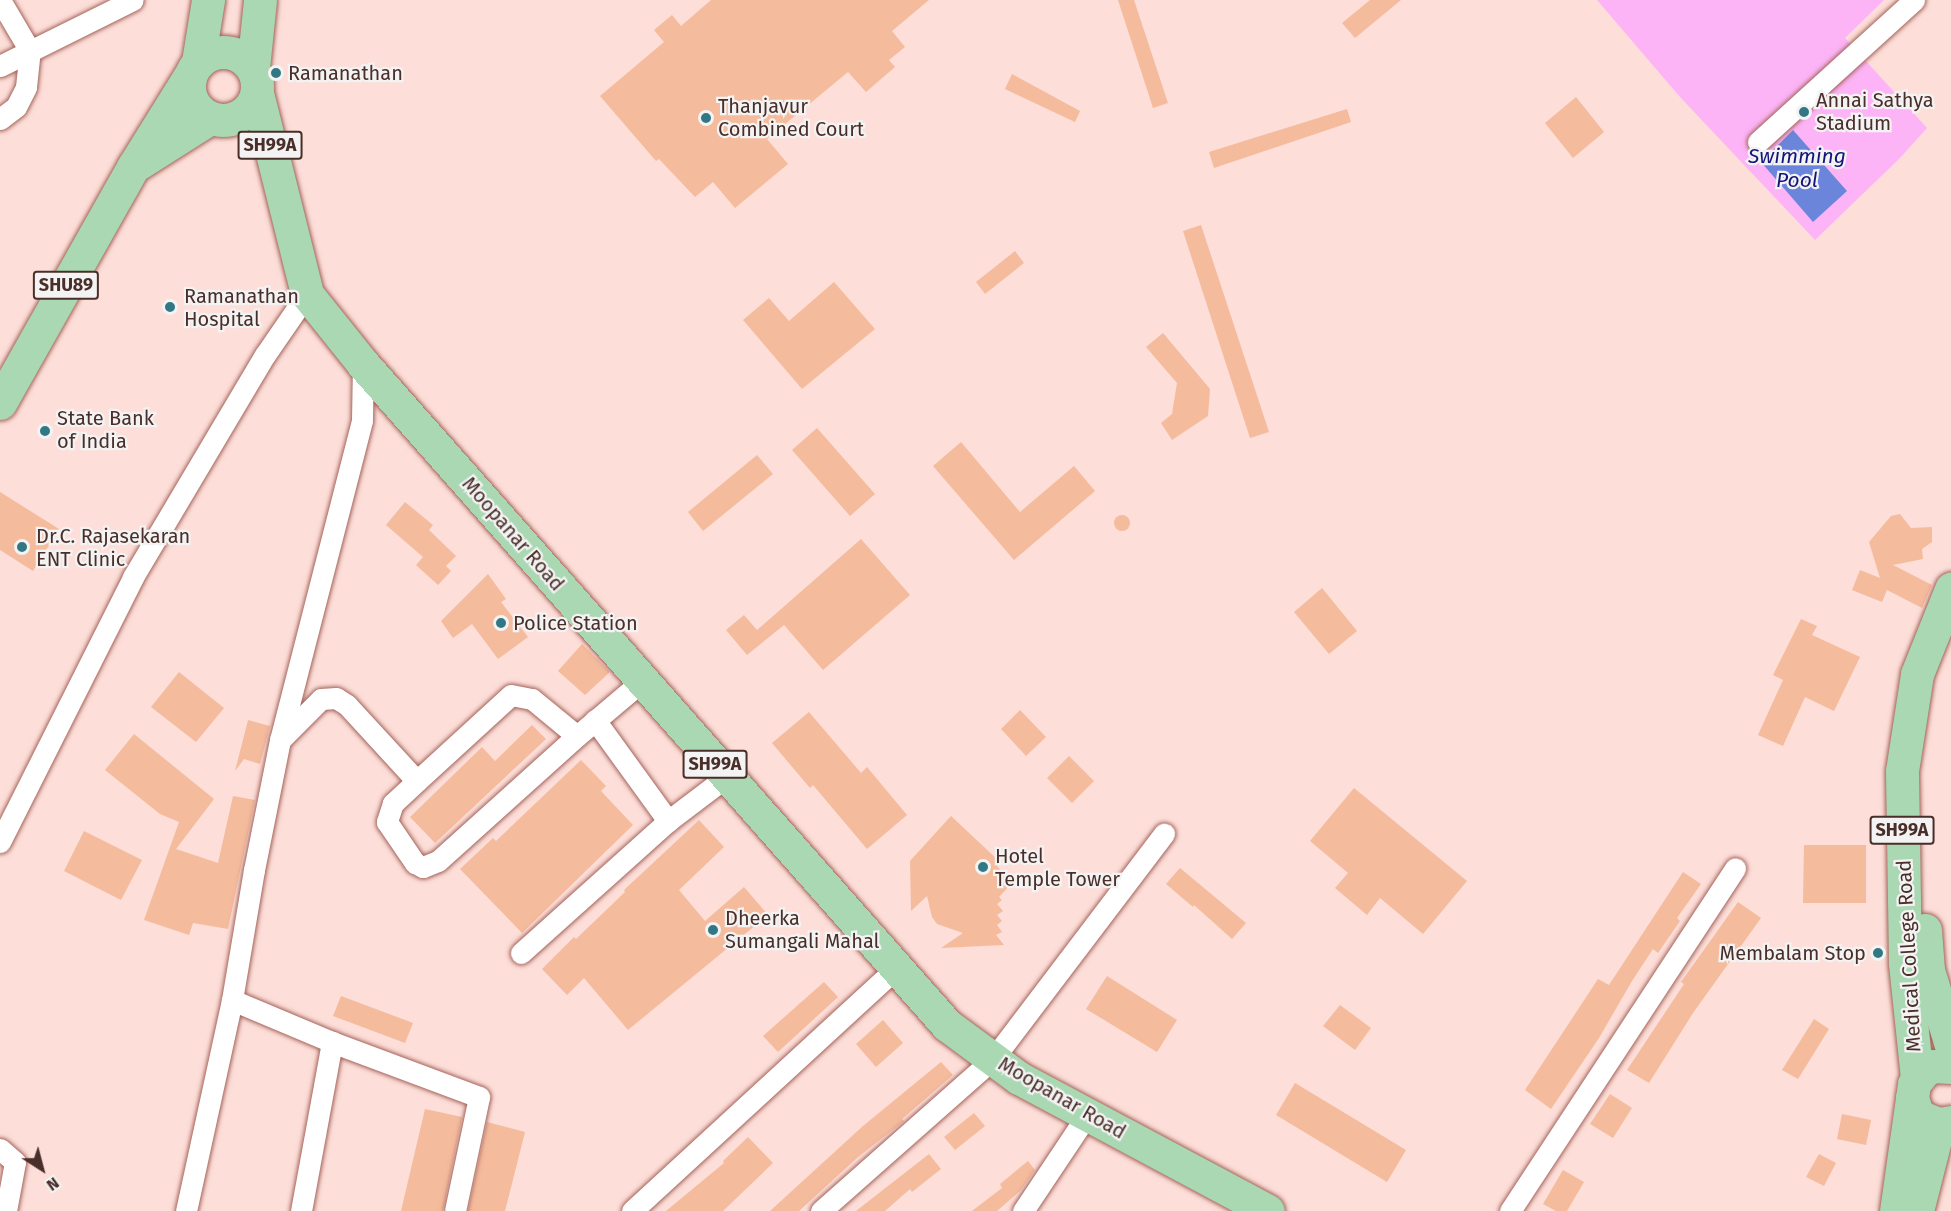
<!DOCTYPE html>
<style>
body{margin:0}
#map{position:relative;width:1951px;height:1211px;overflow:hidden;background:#fdded9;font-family:"Fira Sans",sans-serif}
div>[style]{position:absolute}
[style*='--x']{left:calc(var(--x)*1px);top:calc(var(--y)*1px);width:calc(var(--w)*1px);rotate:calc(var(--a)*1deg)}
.green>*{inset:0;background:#fcb4f6}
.water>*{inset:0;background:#6b85da}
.building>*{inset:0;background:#f4bb9c}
.round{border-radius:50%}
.roads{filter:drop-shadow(0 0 2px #a46359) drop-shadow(0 0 2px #a46359)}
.street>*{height:21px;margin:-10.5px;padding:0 10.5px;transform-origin:10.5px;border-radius:10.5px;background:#fff}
.primary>*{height:33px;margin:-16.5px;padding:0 16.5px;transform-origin:16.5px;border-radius:16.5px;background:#a9d8b3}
.primary>.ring{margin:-16.5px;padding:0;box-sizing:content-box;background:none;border:33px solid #a9d8b3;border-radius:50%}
.dots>*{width:16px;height:16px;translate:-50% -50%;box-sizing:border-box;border:3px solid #f3f3f3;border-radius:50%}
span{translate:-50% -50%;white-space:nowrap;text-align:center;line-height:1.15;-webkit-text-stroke:4.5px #f3f3f3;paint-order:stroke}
.shield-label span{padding:2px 4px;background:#f3f3f3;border:2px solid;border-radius:4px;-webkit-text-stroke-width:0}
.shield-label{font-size:18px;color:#4a2e29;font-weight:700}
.poi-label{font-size:20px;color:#4a2e29}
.left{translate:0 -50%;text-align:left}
.right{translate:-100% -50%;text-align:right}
.street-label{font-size:20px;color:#4a2e29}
.water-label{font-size:21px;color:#13157a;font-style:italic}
.north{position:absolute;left:12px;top:1139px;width:60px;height:60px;-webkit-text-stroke:4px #f3f3f3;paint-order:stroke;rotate:144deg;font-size:16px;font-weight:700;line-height:24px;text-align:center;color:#4a2e29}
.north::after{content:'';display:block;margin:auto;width:21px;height:27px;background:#4a2e29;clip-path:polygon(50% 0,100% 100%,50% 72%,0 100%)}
</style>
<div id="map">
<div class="green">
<i style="clip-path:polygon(1597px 0,1884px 0,1845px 38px,1927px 128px,1900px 158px,1815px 240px,1680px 97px)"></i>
</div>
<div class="water">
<i style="clip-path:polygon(1793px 130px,1847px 191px,1813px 222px,1761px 162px)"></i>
</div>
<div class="building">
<i style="clip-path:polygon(711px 0,929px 0,892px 31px,905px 47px,889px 60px,895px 67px,866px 92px,848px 72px,767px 139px,788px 164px,735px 208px,713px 182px,695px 197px,659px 159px,656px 161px,600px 96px,664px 42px,654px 30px,672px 15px,681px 26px)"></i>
<i style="clip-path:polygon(1118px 0,1134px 0,1168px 103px,1153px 108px)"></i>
<i style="clip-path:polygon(1370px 0,1401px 0,1355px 38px,1342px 23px)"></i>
<i style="clip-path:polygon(1012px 74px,1080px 111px,1075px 122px,1005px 89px)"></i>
<i style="clip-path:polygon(1576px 97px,1604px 132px,1573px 158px,1545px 123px)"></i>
<i style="clip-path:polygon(1347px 109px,1351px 122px,1214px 168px,1209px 152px)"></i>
<i style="clip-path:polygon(1201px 225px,1269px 432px,1250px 438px,1183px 231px)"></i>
<i style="clip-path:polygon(1015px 251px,1024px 263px,985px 294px,976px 282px)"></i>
<i style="clip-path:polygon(834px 282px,875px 329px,802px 389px,743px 320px,769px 298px,789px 321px)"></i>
<i style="clip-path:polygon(1163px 333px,1210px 389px,1208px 416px,1172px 440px,1161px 423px,1172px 414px,1177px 383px,1146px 347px)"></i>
<i style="clip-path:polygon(817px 428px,875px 494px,850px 516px,792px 450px)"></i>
<i style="clip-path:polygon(961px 442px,1020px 512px,1074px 466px,1095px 491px,1014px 560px,933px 466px)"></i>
<i style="clip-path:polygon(757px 455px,773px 474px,703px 531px,688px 512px)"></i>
<i style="clip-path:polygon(0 492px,59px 529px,33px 571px,0 550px)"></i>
<i style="clip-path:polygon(405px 502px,433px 525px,429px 530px,456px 556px,446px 566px,451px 571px,438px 585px,416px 565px,423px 557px,386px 525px)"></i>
<i style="clip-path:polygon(1900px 514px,1911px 528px,1932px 527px,1932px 542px,1922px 549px,1923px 559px,1893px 565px,1932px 585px,1922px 608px,1887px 590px,1882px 602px,1852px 590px,1860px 570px,1880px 578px,1869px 542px,1891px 516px)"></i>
<i class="round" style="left:1114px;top:515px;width:16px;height:16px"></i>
<i style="clip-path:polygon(861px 539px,910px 595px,823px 670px,784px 625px,747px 655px,726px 630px,744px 615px,757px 630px)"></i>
<i style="clip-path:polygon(488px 574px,506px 599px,501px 602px,528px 637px,498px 659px,472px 624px,453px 638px,441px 621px)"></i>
<i style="clip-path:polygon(1322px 588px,1357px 631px,1329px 654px,1294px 612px)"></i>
<i style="clip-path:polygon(1801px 619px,1817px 626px,1812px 635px,1860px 657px,1834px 711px,1805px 697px,1783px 746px,1758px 735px,1783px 680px,1773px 675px)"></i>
<i style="clip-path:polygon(582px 644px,610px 672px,585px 695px,558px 671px)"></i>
<i style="clip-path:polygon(179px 672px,224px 708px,196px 742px,151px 707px)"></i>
<i style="clip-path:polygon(1020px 710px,1046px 737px,1026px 756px,1001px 729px)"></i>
<i style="clip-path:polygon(809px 712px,861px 773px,867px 767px,907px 815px,867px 849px,813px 785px,810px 788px,772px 743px)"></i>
<i style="clip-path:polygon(248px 720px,270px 726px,260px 764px,244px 759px,235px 771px)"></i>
<i style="clip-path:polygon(532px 725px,546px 739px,435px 843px,410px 817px,482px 747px,495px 761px)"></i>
<i style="clip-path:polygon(134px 734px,214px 799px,176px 849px,218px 863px,233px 796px,255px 800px,228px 929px,193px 923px,189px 935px,144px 920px,179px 822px,160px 814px,105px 770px)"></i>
<i style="clip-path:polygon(1069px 756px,1094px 781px,1072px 803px,1047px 778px)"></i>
<i style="clip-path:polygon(581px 760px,606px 786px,601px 791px,633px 825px,522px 933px,460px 869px,493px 838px,496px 841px)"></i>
<i style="clip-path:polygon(1354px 788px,1467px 881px,1423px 934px,1380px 898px,1367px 915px,1335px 888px,1348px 873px,1310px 841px)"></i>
<i style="clip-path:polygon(951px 816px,1000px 862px,997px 866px,1012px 883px,999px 897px,1002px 900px,997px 904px,1003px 911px,997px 915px,1002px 921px,997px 925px,1002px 932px,996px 935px,1004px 945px,941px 948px,963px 933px,937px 924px,932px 917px,927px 896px,911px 911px,910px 861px)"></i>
<i style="clip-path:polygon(699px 820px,724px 847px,679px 890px,705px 921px,744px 887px,768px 915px,628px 1030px,584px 978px,567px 995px,542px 969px,574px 937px,576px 939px,625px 892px,624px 890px)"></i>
<i style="clip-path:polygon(84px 831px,142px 860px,121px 900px,64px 871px)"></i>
<i style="clip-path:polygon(1804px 845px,1866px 845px,1866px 903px,1803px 903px)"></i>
<i style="clip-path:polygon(1180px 868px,1246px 923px,1232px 939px,1194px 905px,1193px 907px,1166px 884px)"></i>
<i style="clip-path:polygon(1683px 872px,1701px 884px,1677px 918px,1680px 921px,1658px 953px,1653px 949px,1632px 981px,1599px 1038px,1551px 1109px,1525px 1090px,1598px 979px,1609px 985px)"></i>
<i style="clip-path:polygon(1738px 902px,1761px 918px,1693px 1013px,1649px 1083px,1627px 1070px,1684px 984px,1681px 982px)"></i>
<i style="clip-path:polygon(1107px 976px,1177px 1020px,1157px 1052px,1086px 1009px)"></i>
<i style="clip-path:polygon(824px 982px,838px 997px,778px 1052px,763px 1036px)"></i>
<i style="clip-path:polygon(341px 996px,413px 1023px,405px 1043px,333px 1016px)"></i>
<i style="clip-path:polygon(1340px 1005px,1371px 1028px,1355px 1050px,1323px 1026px)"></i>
<i style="clip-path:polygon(1814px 1019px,1829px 1029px,1798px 1079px,1782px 1070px)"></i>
<i style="clip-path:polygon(883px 1020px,903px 1043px,876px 1067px,856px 1044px)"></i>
<i style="clip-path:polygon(941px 1062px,953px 1075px,902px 1119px,904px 1121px,899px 1125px,858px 1157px,799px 1211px,770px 1211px,863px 1126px)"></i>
<i style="clip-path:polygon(1295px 1083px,1406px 1150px,1387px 1182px,1276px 1115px)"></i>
<i style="clip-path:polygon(1610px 1094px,1632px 1108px,1613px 1138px,1590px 1124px)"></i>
<i style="clip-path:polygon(425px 1109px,462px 1117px,443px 1211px,401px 1211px)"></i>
<i style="clip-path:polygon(974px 1113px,985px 1126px,955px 1150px,944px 1137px)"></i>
<i style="clip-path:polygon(1842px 1114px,1871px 1120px,1866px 1145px,1837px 1139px)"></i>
<i style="clip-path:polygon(487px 1122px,525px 1132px,505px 1211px,468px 1211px)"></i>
<i style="clip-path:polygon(748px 1137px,773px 1163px,723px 1211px,666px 1211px,724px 1163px,723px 1161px)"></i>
<i style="clip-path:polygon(929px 1154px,941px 1169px,912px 1192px,910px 1189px,885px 1211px,856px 1211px)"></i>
<i style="clip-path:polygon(1819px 1154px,1836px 1163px,1824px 1186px,1806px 1177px)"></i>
<i style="clip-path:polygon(1028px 1161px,1035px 1170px,1021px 1190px,997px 1211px,972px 1211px,1002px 1188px,1000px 1184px)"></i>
<i style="clip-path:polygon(1563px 1170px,1584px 1182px,1567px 1211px,1556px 1211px,1543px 1204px)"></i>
</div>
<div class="roads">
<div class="street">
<i style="--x:0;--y:66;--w:148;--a:-26.4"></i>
<i style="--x:0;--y:119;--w:20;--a:-37"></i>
<i style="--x:16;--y:107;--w:22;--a:-63"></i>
<i style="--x:26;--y:87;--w:36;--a:-84"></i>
<i style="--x:30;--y:51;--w:59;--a:-120.5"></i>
<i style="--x:1758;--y:142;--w:211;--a:-42.3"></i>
<i style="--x:595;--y:720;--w:125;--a:54.1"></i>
<i style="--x:282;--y:738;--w:55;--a:-45"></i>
<i style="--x:321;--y:699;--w:15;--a:-4"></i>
<i style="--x:336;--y:698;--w:13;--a:32"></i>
<i style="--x:347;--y:705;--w:103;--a:47.4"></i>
<i style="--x:417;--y:781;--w:127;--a:-42.5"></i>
<i style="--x:511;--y:695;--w:21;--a:11"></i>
<i style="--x:532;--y:699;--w:58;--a:39.4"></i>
<i style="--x:577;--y:736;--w:85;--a:-40.2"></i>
<i style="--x:417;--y:781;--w:33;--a:137"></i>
<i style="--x:393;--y:803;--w:20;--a:108"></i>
<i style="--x:387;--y:822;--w:50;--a:55.7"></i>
<i style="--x:415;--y:863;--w:9;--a:27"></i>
<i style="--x:423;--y:867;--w:16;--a:-22"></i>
<i style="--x:438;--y:861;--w:187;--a:-42"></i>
<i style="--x:0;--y:842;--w:297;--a:-63.3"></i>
<i style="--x:133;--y:577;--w:258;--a:-59.3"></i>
<i style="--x:265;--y:355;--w:74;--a:-55.5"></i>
<i style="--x:521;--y:953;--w:198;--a:-41.9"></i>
<i style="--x:668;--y:821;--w:73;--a:-37.2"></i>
<i style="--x:232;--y:1000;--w:108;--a:22.8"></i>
<i style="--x:332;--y:1042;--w:157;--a:20.5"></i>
<i style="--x:479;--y:1097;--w:116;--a:101.9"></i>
<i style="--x:0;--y:1149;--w:20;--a:41"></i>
<i style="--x:15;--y:1162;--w:50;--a:100.4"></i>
<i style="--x:186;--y:1211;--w:216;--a:-77.7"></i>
<i style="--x:232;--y:1000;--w:132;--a:-80.4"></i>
<i style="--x:254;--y:870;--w:133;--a:-78.7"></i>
<i style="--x:280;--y:740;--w:330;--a:-75.6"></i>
<i style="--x:362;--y:420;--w:56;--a:-89"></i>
<i style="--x:301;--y:1211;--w:172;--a:-79.6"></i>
<i style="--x:632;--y:1211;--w:359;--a:-42.6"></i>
<i style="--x:821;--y:1211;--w:230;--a:-41.5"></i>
<i style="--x:993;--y:1059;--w:283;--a:-52.8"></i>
<i style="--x:1023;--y:1211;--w:115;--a:-56.3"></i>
<i style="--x:1510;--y:1211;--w:410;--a:-56.7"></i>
</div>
<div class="primary">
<i class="ring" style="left:189px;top:52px;width:35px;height:35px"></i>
<i style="--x:198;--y:62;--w:63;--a:-80.8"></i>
<i style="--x:253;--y:68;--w:68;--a:-84.1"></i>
<i style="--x:257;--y:93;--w:207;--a:76"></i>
<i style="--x:307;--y:294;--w:90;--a:51.3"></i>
<i style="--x:363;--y:364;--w:882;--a:48.54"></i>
<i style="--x:947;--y:1025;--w:89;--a:36.4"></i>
<i style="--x:1019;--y:1078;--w:282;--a:28.1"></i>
<i style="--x:139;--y:163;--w:84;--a:-32.4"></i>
<i style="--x:0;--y:403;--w:271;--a:-60.6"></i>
<i style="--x:133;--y:167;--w:106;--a:-58.1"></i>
<i style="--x:1925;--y:930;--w:40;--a:85.7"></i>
<i style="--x:1928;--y:970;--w:78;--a:73"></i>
<i style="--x:1951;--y:1067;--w:18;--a:-177"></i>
<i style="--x:1933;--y:1066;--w:10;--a:151"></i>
<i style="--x:1924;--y:1071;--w:16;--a:128"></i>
<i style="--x:1914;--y:1084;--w:14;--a:98"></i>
<i style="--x:1912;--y:1098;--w:16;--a:72"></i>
<i style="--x:1917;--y:1113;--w:8;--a:40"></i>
<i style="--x:1923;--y:1118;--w:17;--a:21"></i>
<i style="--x:1939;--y:1124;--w:12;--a:-9"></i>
<i style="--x:1917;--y:1078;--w:116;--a:-96"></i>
<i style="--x:1905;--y:963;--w:192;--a:-90.9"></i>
<i style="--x:1902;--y:771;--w:98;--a:-81.2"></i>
<i style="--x:1917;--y:674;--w:92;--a:-68.2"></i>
<i style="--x:1896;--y:1211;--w:114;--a:-81.9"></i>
<i style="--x:1917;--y:1211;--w:90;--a:-75.8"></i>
</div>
</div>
<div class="dots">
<i style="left:276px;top:73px;background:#327884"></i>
<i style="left:1804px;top:112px;background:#327884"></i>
<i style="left:706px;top:118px;background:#327884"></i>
<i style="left:170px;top:307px;background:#327884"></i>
<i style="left:45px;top:431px;background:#327884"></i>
<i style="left:22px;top:547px;background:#327884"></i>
<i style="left:501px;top:623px;background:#327884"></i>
<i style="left:983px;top:867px;background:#327884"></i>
<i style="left:713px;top:930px;background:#327884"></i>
<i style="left:1878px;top:953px;background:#327884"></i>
</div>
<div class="shield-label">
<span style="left:270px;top:145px">SH99A</span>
<span style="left:66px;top:285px">SHU89</span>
<span style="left:715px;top:764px">SH99A</span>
<span style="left:1902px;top:830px">SH99A</span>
</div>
<div class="poi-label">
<span class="left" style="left:288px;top:73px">Ramanathan</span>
<span class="left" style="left:1816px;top:112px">Annai Sathya<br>Stadium</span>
<span class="left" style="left:718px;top:118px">Thanjavur<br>Combined Court</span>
<span class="left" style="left:184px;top:308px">Ramanathan<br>Hospital</span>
<span class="left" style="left:57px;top:430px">State Bank<br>of India</span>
<span class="left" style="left:36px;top:548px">Dr.C. Rajasekaran<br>ENT Clinic</span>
<span class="left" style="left:513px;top:623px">Police Station</span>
<span class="left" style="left:995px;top:868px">Hotel<br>Temple Tower</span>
<span class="left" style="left:725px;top:930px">Dheerka<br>Sumangali Mahal</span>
<span class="right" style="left:1866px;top:953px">Membalam Stop</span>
</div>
<div class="street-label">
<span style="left:513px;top:534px;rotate:49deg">Moopanar Road</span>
<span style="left:1909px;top:956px;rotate:-93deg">Medical College Road</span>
<span style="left:1062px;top:1098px;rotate:30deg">Moopanar Road</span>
</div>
<div class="water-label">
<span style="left:1797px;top:168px">Swimming<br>Pool</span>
</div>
<div class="north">N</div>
</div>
